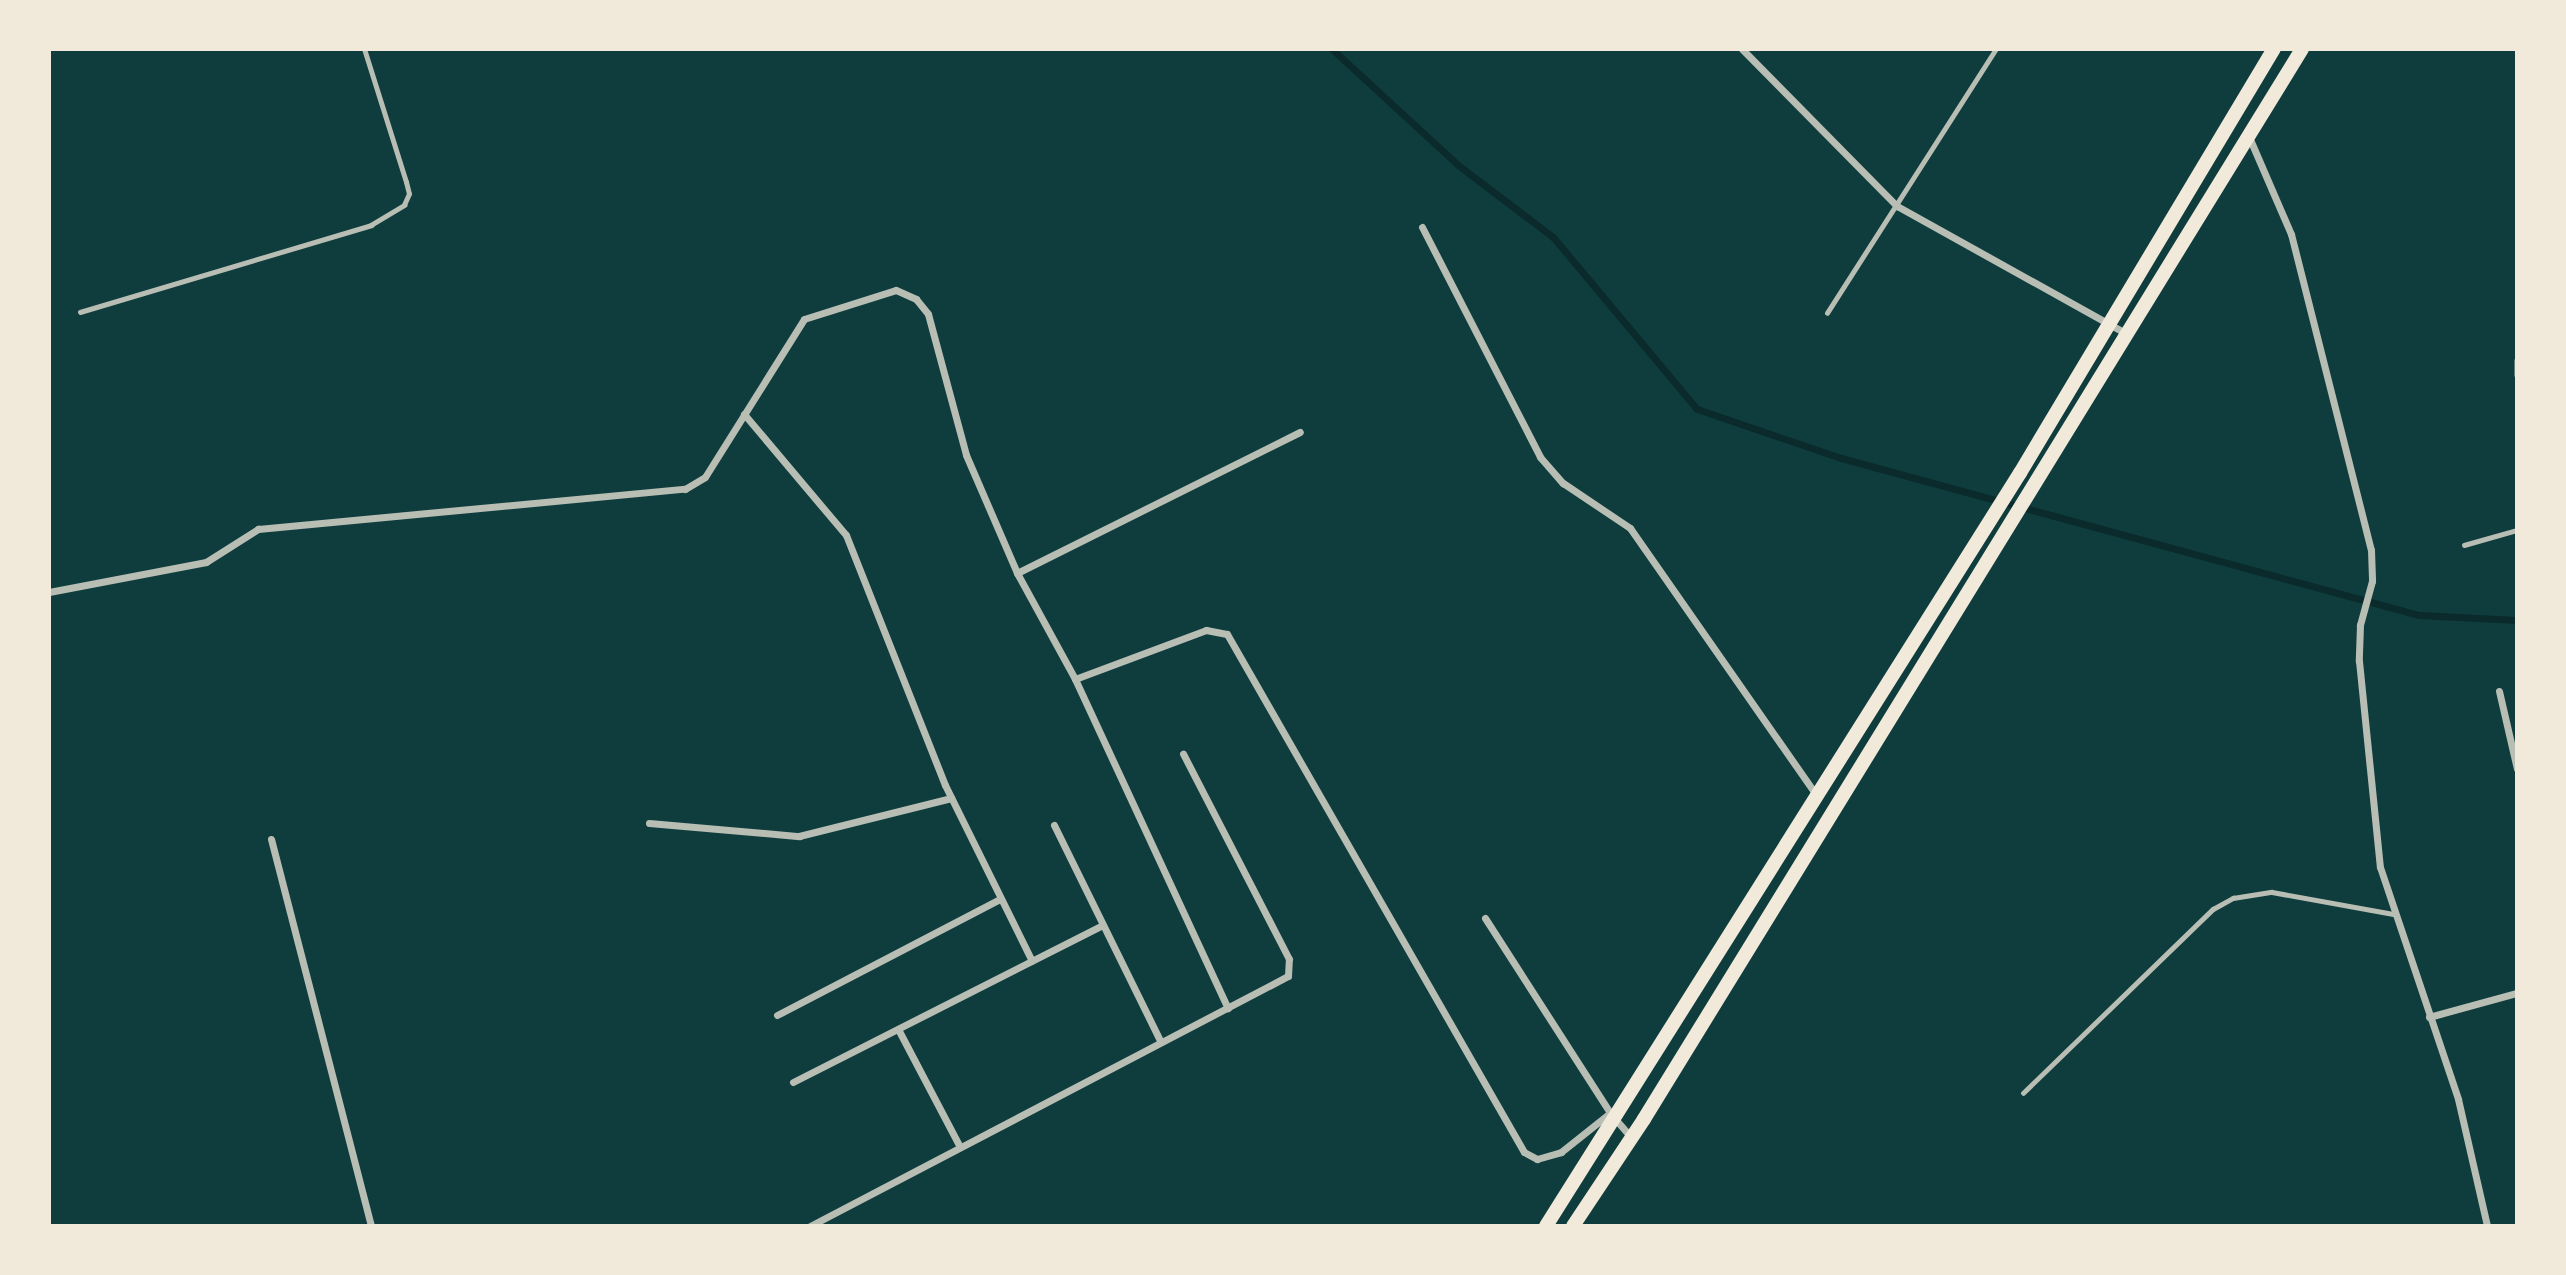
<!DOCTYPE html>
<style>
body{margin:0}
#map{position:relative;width:2566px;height:1275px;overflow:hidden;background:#0f3d3e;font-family:Jost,sans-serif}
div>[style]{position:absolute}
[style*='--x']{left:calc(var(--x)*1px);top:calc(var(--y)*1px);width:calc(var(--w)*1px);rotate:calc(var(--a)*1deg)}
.stream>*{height:7px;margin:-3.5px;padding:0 3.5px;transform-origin:3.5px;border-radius:3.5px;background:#0a2a2b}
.service>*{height:4.5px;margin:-2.25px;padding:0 2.25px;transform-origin:2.25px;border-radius:2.25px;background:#b8beb3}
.minor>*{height:7px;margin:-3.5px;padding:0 3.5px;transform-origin:3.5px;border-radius:3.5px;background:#b8beb3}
.primary>*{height:14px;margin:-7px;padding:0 7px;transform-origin:7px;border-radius:7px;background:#f1e9da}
span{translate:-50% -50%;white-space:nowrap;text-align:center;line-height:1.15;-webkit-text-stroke:6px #f1e9da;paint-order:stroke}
.frame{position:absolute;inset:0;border:51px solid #f1e9da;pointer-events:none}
</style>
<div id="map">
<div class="stream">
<i style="--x:1332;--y:49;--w:171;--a:42.6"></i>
<i style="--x:1458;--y:165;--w:119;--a:37.2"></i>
<i style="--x:1553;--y:237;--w:224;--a:50.1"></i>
<i style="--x:1697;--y:409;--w:152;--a:18.8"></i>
<i style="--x:1841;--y:458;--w:599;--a:15.2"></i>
<i style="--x:2419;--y:615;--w:98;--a:2.9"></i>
</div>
<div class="service">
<i style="--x:80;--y:312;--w:304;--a:-16.6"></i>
<i style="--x:371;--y:225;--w:39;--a:-31"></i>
<i style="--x:404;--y:205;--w:12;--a:-66"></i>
<i style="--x:409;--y:194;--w:12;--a:-104"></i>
<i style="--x:406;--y:182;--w:139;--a:-107.5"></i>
<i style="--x:1827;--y:313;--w:313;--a:-57.4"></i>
<i style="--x:2517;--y:360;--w:15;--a:90"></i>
<i style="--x:2464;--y:545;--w:55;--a:-15.8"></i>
<i style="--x:2023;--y:1093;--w:264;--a:-44.1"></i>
<i style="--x:2213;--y:909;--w:23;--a:-29"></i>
<i style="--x:2233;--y:898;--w:39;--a:-9"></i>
<i style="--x:2272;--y:892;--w:123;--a:10.3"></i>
</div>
<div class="minor">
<i style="--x:1742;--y:49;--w:221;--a:45.4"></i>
<i style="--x:1897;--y:206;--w:263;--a:29.1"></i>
<i style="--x:2249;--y:137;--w:106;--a:66.6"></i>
<i style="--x:2291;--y:234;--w:326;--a:75.8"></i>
<i style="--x:2371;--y:550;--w:31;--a:88"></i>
<i style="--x:2372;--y:581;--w:46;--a:105.3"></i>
<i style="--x:2360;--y:625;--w:36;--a:92"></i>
<i style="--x:2359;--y:661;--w:207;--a:84.2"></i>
<i style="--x:2380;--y:867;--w:245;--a:71.4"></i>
<i style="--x:2458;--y:1099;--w:130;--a:77.1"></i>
<i style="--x:1422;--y:227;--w:259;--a:62.8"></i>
<i style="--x:1540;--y:457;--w:35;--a:49"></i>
<i style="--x:1563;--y:483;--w:81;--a:33.9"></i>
<i style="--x:1630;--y:528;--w:325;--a:55.1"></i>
<i style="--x:744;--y:414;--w:158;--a:49.9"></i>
<i style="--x:846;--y:535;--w:269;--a:68.4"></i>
<i style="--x:945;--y:785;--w:196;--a:63.7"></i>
<i style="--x:1017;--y:573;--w:316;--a:-26.5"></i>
<i style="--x:49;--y:592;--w:160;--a:-10.8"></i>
<i style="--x:206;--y:562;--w:62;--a:-32.4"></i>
<i style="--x:258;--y:529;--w:429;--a:-5.4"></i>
<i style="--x:685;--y:489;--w:23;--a:-31"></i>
<i style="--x:705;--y:477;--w:186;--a:-57.9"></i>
<i style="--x:804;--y:319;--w:96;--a:-17.5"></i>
<i style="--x:896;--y:290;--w:22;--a:24"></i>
<i style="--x:916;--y:299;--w:19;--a:51"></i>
<i style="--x:928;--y:314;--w:146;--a:74.9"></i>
<i style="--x:966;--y:455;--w:129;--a:66.6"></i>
<i style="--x:1017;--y:573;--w:121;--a:61.3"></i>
<i style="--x:1075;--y:679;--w:363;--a:65.1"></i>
<i style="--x:1075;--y:679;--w:140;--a:-20.5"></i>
<i style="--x:1206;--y:630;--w:21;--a:11"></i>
<i style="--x:1227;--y:634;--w:597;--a:60.17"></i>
<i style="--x:1524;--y:1152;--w:15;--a:28"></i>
<i style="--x:1537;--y:1159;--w:25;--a:-16"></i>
<i style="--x:1561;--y:1152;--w:63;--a:-38.5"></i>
<i style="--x:2499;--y:691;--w:80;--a:77"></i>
<i style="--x:649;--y:823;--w:151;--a:5"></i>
<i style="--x:799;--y:836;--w:157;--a:-14"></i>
<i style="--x:1054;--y:825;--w:240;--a:63.8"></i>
<i style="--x:271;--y:839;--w:400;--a:75.5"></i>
<i style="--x:1485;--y:918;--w:232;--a:57.3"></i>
<i style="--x:1610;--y:1113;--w:33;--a:49"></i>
<i style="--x:777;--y:1015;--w:251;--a:-27.5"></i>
<i style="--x:2429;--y:1017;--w:91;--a:-15.3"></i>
<i style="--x:898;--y:1029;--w:131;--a:62.3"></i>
<i style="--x:793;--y:1082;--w:347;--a:-26.9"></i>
<i style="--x:810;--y:1226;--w:539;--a:-27.61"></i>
<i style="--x:1288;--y:976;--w:17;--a:-87"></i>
<i style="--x:1289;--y:959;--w:231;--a:-117.3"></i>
</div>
<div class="primary">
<i style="--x:1546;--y:1226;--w:890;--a:-57.81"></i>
<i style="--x:2020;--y:473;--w:494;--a:-59.1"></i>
<i style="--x:1573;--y:1226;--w:128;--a:-56.4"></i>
<i style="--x:1644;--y:1119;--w:1256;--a:-58.41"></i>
</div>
<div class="frame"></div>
</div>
